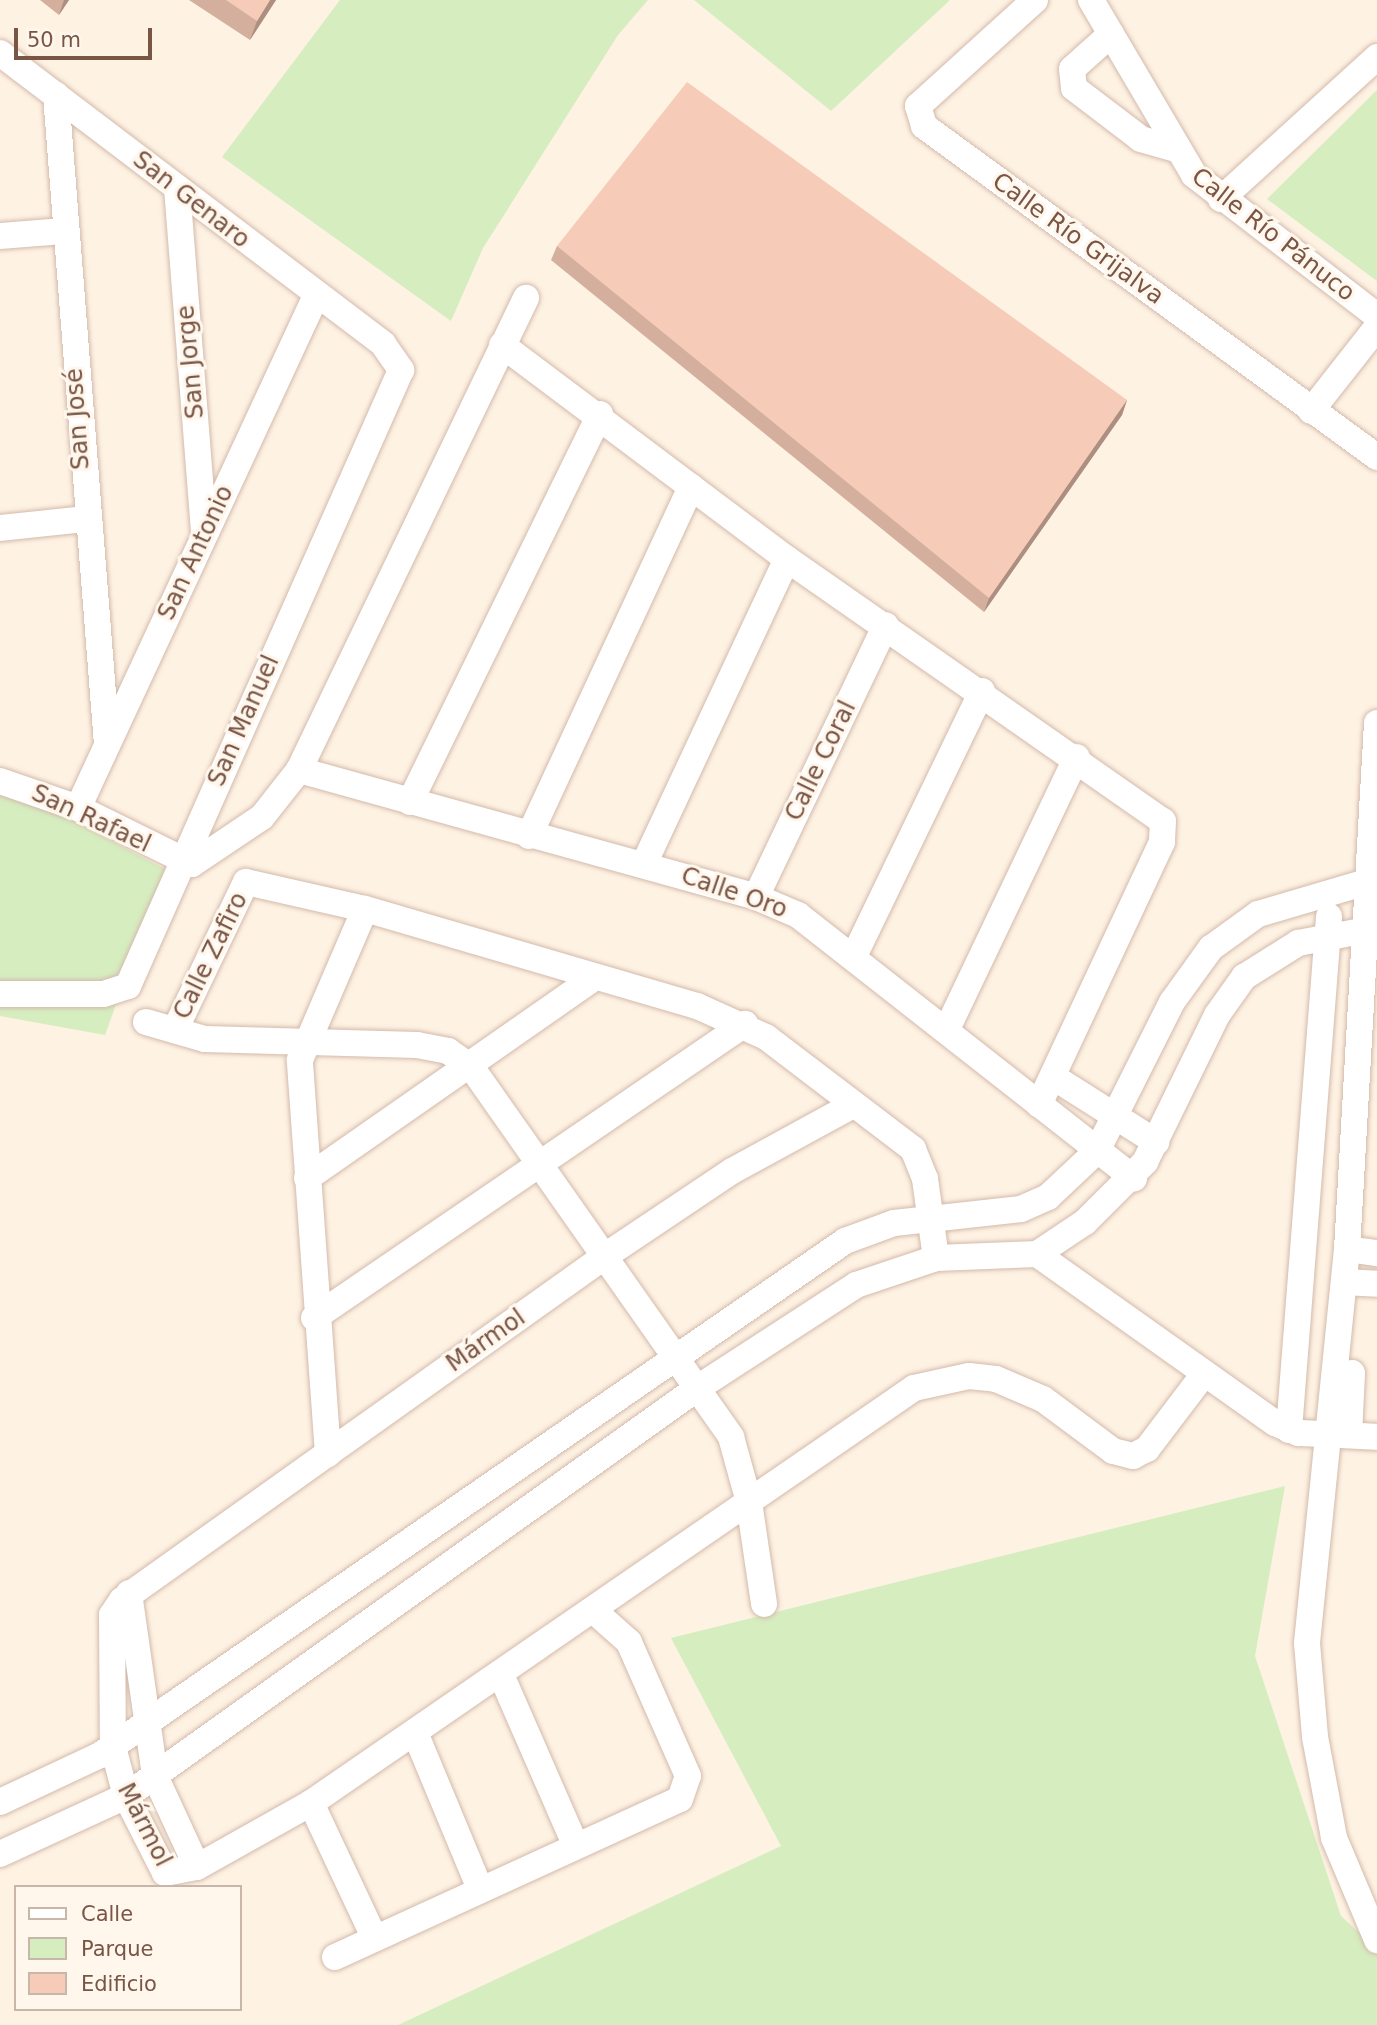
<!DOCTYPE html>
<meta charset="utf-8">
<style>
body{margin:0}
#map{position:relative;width:1377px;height:2025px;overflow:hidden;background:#fef2e3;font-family:"DejaVu Sans",sans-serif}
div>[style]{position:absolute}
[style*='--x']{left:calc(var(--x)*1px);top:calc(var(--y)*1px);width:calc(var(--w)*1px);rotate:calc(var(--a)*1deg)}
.green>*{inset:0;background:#d6edc0}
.roads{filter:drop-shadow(0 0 2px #d3baab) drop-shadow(0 0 2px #d3baab)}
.minor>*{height:26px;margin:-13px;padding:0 13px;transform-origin:13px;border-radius:13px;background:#fff}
.wall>*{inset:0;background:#d4af9e}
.shaded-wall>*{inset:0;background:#ac8f81}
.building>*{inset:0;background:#f6ccb8}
span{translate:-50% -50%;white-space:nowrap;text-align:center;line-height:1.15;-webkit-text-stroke:6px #fff6ec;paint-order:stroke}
.street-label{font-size:24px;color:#795546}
.legend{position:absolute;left:14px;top:1885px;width:228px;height:126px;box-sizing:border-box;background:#fff6ec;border:2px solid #c9b6aa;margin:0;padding:9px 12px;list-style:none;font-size:21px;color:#795546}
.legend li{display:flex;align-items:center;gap:14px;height:35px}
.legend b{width:35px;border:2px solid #c9b6aa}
.scale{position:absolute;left:14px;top:28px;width:138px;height:32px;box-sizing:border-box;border:4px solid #795546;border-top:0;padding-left:9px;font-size:21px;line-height:24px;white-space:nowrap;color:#795546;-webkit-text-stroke:5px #fff6ec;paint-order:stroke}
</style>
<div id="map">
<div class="green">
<i style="clip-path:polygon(340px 0,648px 0,618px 35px,483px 248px,451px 321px,222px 157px)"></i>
<i style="clip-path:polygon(694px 0,950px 0,831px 111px)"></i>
<i style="clip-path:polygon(1377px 90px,1377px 281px,1267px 199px)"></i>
<i style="clip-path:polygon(18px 793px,165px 869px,105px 1035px,0 1016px,0 795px)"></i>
<i style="clip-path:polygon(1285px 1486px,1255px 1656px,1341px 1916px,1377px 1949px,1377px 2025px,398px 2025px,781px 1846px,671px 1638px)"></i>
</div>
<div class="roads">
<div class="minor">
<i style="--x:1035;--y:0;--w:158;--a:137.8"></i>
<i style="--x:918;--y:106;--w:21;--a:73"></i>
<i style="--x:924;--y:126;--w:561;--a:36.16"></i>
<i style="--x:1091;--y:0;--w:203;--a:59.5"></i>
<i style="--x:1194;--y:175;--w:231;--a:37.6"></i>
<i style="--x:1111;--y:34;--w:52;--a:138.1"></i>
<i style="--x:1072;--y:69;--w:19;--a:84"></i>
<i style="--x:1074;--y:88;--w:84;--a:37.3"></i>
<i style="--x:1141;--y:139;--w:35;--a:16"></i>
<i style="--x:0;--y:53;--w:481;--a:37.2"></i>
<i style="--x:383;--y:344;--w:32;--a:55"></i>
<i style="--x:401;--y:370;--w:674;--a:113.9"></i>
<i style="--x:128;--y:986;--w:26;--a:162"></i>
<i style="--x:103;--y:994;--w:103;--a:180"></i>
<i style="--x:56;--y:95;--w:651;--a:85.51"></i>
<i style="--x:177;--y:188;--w:345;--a:85.5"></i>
<i style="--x:1221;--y:199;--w:211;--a:-42.3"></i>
<i style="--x:0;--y:236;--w:63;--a:-4.5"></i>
<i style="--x:502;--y:345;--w:356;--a:36.9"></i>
<i style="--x:787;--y:559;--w:458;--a:34.9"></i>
<i style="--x:1163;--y:821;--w:21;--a:93"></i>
<i style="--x:1162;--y:842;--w:290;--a:115.1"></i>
<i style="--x:1311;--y:411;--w:107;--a:-51.8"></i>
<i style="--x:0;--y:528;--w:86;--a:-6"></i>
<i style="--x:1377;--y:723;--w:527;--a:93.26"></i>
<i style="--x:1347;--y:1249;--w:396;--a:95.8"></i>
<i style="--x:1307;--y:1643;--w:94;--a:85.1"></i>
<i style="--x:1315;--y:1737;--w:103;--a:79.3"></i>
<i style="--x:1334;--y:1838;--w:111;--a:67.1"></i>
<i style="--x:299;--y:770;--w:474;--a:15.5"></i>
<i style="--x:756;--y:897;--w:46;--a:23.2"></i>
<i style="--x:798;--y:915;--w:427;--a:38.1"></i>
<i style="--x:0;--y:781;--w:83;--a:19.1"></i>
<i style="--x:78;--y:808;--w:127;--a:26.2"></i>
<i style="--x:192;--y:864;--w:84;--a:-33.9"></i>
<i style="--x:262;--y:817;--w:60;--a:-51.8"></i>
<i style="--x:299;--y:770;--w:524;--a:-64.32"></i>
<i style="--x:410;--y:802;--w:432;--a:-63.9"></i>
<i style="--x:78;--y:808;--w:562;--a:-65.08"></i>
<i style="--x:529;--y:836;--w:385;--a:-65.1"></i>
<i style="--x:644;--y:864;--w:337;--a:-64.9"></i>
<i style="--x:756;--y:897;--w:301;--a:-64.5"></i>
<i style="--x:855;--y:954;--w:292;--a:-64.2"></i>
<i style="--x:146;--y:1022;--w:61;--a:16.1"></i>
<i style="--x:205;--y:1039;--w:212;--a:1.6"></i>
<i style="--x:417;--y:1045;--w:32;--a:11"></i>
<i style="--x:448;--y:1051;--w:29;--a:35"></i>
<i style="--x:472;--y:1068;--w:451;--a:54.9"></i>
<i style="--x:731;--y:1437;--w:67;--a:74.5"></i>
<i style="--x:749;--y:1502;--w:103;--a:81.6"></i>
<i style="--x:948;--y:1027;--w:299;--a:-64.5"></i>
<i style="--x:175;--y:1030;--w:164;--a:-64.4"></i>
<i style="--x:246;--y:882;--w:122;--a:12.8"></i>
<i style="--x:365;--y:909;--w:346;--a:16.3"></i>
<i style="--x:697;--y:1006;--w:76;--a:24.2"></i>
<i style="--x:766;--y:1037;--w:185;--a:37.3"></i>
<i style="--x:913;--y:1149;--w:32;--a:68"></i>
<i style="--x:925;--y:1179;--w:80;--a:82.1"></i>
<i style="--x:1055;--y:1078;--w:120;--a:32.4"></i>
<i style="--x:853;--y:1105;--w:138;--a:151.4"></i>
<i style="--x:732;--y:1171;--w:153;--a:146.2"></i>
<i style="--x:605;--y:1256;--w:593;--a:144.54"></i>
<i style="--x:122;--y:1600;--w:18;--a:124"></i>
<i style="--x:112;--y:1615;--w:132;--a:89.6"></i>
<i style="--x:113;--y:1747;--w:51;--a:75.1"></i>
<i style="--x:126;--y:1796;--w:86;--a:63.1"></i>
<i style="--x:165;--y:1873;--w:33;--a:-11"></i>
<i style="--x:197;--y:1867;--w:131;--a:-29.3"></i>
<i style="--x:311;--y:1803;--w:732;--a:-34.54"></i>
<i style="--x:914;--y:1388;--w:56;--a:-12.3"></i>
<i style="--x:969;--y:1376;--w:27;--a:6"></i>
<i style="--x:996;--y:1379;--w:51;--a:23.1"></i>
<i style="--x:1043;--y:1399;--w:87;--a:36.6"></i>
<i style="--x:1113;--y:1451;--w:21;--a:14"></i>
<i style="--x:1133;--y:1456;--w:16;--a:-27"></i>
<i style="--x:1147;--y:1449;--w:94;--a:-52.8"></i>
<i style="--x:307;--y:1178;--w:350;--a:-34.9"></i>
<i style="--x:1347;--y:1249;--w:30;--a:8"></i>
<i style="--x:1037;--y:1254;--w:292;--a:35.4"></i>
<i style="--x:1275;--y:1423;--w:26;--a:23"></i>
<i style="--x:1299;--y:1433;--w:78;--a:2.9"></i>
<i style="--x:1344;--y:1282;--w:33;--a:3"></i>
<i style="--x:314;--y:1318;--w:522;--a:-34.3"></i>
<i style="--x:1289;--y:1430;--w:515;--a:-85.54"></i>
<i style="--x:1349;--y:1435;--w:62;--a:-87.2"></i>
<i style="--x:328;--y:1454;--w:395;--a:-94.1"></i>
<i style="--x:300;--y:1060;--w:164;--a:-66.7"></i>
<i style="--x:129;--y:1593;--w:185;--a:81.9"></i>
<i style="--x:155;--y:1776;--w:100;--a:65.2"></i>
<i style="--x:502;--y:1677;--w:182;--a:66.4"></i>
<i style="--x:416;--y:1735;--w:167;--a:67.4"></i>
<i style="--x:0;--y:1802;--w:110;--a:-25.2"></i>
<i style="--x:100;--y:1755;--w:905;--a:-34.6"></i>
<i style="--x:845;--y:1241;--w:52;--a:-20.2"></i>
<i style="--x:894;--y:1223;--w:128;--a:-6.3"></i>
<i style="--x:1021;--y:1209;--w:30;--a:-24"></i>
<i style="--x:1048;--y:1197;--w:67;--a:-43.2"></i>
<i style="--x:1097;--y:1151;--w:167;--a:-63.3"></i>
<i style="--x:1172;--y:1002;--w:67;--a:-54.2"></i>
<i style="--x:1211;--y:948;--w:58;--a:-35.9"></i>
<i style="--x:1258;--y:914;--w:117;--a:-16.4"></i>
<i style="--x:311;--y:1803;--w:148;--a:64.8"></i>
<i style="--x:0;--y:1854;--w:139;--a:-24.7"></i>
<i style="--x:126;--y:1796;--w:704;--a:-35.52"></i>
<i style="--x:699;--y:1387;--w:187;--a:-33"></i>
<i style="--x:856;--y:1285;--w:84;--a:-18.6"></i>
<i style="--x:936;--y:1258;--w:101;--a:-2.3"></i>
<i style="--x:1037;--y:1254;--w:58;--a:-33.7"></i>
<i style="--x:1085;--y:1222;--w:85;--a:-45"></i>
<i style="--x:1145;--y:1162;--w:164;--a:-63.9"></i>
<i style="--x:1217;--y:1015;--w:47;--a:-54.6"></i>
<i style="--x:1244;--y:977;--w:64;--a:-32.2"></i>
<i style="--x:1298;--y:943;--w:70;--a:-10.7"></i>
<i style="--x:335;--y:1957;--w:379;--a:-24.6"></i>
<i style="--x:680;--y:1799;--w:24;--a:-71"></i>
<i style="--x:688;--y:1776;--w:146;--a:-113.8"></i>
<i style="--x:629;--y:1642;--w:47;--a:-138.5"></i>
</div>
</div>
<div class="wall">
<i style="clip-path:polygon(40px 0,69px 0,59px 15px)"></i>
<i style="clip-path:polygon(189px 0,276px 0,250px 40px)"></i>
<i style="clip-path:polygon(557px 246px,1127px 400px,1122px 415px,984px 612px,551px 260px)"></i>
</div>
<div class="shaded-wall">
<i style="clip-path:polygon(64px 0,69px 0,59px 15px)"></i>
<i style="clip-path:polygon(270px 0,276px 0,250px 40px,257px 21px)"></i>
<i style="clip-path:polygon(1127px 400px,1122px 415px,984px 612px,989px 598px)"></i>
</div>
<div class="building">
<i style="clip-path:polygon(226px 0,270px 0,257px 21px)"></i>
<i style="clip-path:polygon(687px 82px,1127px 400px,989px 598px,557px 246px)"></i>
</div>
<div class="street-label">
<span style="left:191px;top:200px;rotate:38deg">San Genaro</span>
<span style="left:1273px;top:235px;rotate:38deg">Calle Río Pánuco</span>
<span style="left:1078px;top:239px;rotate:36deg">Calle Río Grijalva</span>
<span style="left:191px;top:362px;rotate:-95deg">San Jorge</span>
<span style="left:78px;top:419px;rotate:-94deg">San José</span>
<span style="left:196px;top:553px;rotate:-65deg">San Antonio</span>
<span style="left:244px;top:721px;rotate:-66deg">San Manuel</span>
<span style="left:821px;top:761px;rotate:-64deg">Calle Coral</span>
<span style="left:91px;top:819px;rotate:25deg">San Rafael</span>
<span style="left:734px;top:893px;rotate:19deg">Calle Oro</span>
<span style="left:211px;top:956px;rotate:-64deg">Calle Zafiro</span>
<span style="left:486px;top:1341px;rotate:-35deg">Mármol</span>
<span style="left:144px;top:1825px;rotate:63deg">Mármol</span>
</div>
<ul class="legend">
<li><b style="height:9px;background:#fff"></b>Calle</li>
<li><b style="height:19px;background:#d6edc0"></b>Parque</li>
<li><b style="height:19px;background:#f6ccb8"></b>Edificio</li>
</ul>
<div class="scale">50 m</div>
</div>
